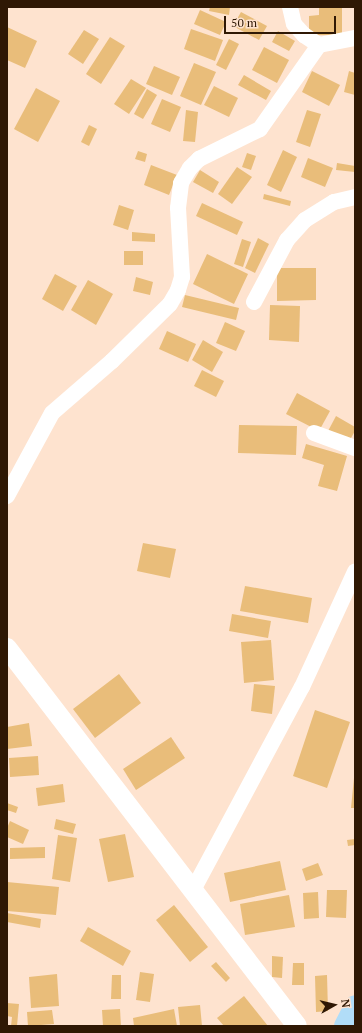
<!DOCTYPE html>
<style>
body{margin:0}
#map{position:relative;width:362px;height:1033px;overflow:hidden;background:#fee3cf;font-family:"PT Serif",serif}
div>[style]{position:absolute}
[style*='--x']{left:calc(var(--x)*1px);top:calc(var(--y)*1px);width:calc(var(--w)*1px);rotate:calc(var(--a)*1deg)}
.building>*{inset:0;background:#e9bd7a}
.minor>*{height:16px;margin:-8px;padding:0 8px;transform-origin:8px;border-radius:8px;background:#fff}
.tertiary>*{height:20px;margin:-10px;padding:0 10px;transform-origin:10px;border-radius:10px;background:#fff}
.primary>*{height:22px;margin:-11px;padding:0 11px;transform-origin:11px;border-radius:11px;background:#b1ddf8}
span{translate:-50% -50%;white-space:nowrap;text-align:center;line-height:1.15;-webkit-text-stroke:4px #fee3cf;paint-order:stroke}
.frame{position:absolute;inset:0;border:8px solid #2f1804;pointer-events:none}
.north{position:absolute;left:314px;top:985px;width:40px;height:40px;-webkit-text-stroke:3px #fee3cf;paint-order:stroke;rotate:82deg;font-size:11px;font-weight:700;line-height:16px;text-align:center;color:#2f1804}
.north::after{content:'';display:block;margin:auto;width:14px;height:18px;background:#2f1804;clip-path:polygon(50% 0,100% 100%,50% 72%,0 100%)}
.scale{position:absolute;left:224px;top:16px;width:112px;height:18px;box-sizing:border-box;border:2px solid #2f1804;border-top:0;padding-left:5px;font-size:12px;line-height:14px;white-space:nowrap;color:#2f1804;-webkit-text-stroke:3px #fee3cf;paint-order:stroke}
</style>
<div id="map">
<div class="building">
<i style="clip-path:polygon(210px 7px,230px 7px,229px 15px,209px 11px)"></i>
<i style="clip-path:polygon(319px 7px,342px 7px,342px 35px,309px 35px,309px 16px,319px 15px)"></i>
<i style="clip-path:polygon(200px 10px,226px 22px,220px 35px,194px 24px)"></i>
<i style="clip-path:polygon(241px 12px,267px 26px,259px 40px,233px 26px)"></i>
<i style="clip-path:polygon(7px 27px,37px 41px,25px 68px,7px 60px)"></i>
<i style="clip-path:polygon(191px 29px,223px 40px,215px 61px,184px 49px)"></i>
<i style="clip-path:polygon(84px 30px,99px 39px,83px 64px,68px 54px)"></i>
<i style="clip-path:polygon(278px 31px,295px 41px,289px 51px,272px 42px)"></i>
<i style="clip-path:polygon(110px 37px,125px 46px,101px 84px,86px 74px)"></i>
<i style="clip-path:polygon(229px 39px,239px 44px,226px 70px,216px 65px)"></i>
<i style="clip-path:polygon(264px 47px,289px 60px,277px 83px,252px 70px)"></i>
<i style="clip-path:polygon(194px 63px,216px 72px,201px 105px,180px 96px)"></i>
<i style="clip-path:polygon(154px 66px,180px 77px,172px 95px,146px 84px)"></i>
<i style="clip-path:polygon(312px 71px,340px 85px,329px 106px,302px 92px)"></i>
<i style="clip-path:polygon(349px 71px,355px 73px,355px 95px,344px 92px)"></i>
<i style="clip-path:polygon(244px 75px,271px 91px,266px 100px,238px 85px)"></i>
<i style="clip-path:polygon(131px 79px,146px 88px,129px 114px,114px 104px)"></i>
<i style="clip-path:polygon(214px 86px,238px 98px,229px 117px,204px 105px)"></i>
<i style="clip-path:polygon(36px 88px,60px 101px,38px 142px,14px 129px)"></i>
<i style="clip-path:polygon(147px 89px,157px 95px,143px 119px,134px 114px)"></i>
<i style="clip-path:polygon(162px 99px,181px 107px,170px 132px,151px 124px)"></i>
<i style="clip-path:polygon(186px 110px,198px 112px,195px 142px,183px 141px)"></i>
<i style="clip-path:polygon(307px 110px,321px 114px,310px 147px,296px 142px)"></i>
<i style="clip-path:polygon(89px 125px,97px 129px,89px 146px,81px 142px)"></i>
<i style="clip-path:polygon(283px 150px,297px 157px,281px 192px,267px 185px)"></i>
<i style="clip-path:polygon(138px 151px,147px 154px,145px 162px,135px 159px)"></i>
<i style="clip-path:polygon(247px 153px,256px 156px,251px 170px,242px 167px)"></i>
<i style="clip-path:polygon(308px 158px,333px 168px,325px 187px,301px 177px)"></i>
<i style="clip-path:polygon(337px 163px,355px 166px,355px 172px,336px 170px)"></i>
<i style="clip-path:polygon(151px 165px,177px 175px,169px 195px,144px 185px)"></i>
<i style="clip-path:polygon(237px 167px,252px 177px,232px 204px,218px 194px)"></i>
<i style="clip-path:polygon(200px 170px,219px 182px,213px 193px,193px 182px)"></i>
<i style="clip-path:polygon(264px 194px,291px 201px,290px 206px,263px 199px)"></i>
<i style="clip-path:polygon(202px 203px,243px 222px,237px 235px,196px 216px)"></i>
<i style="clip-path:polygon(119px 205px,134px 210px,128px 230px,113px 225px)"></i>
<i style="clip-path:polygon(132px 232px,155px 234px,155px 242px,132px 241px)"></i>
<i style="clip-path:polygon(258px 238px,269px 244px,255px 273px,245px 268px)"></i>
<i style="clip-path:polygon(242px 239px,251px 242px,243px 267px,234px 264px)"></i>
<i style="clip-path:polygon(124px 251px,143px 251px,143px 265px,124px 265px)"></i>
<i style="clip-path:polygon(207px 254px,248px 274px,234px 304px,193px 284px)"></i>
<i style="clip-path:polygon(277px 268px,316px 268px,316px 300px,277px 301px)"></i>
<i style="clip-path:polygon(55px 274px,77px 286px,63px 311px,42px 299px)"></i>
<i style="clip-path:polygon(136px 277px,153px 282px,150px 295px,133px 291px)"></i>
<i style="clip-path:polygon(88px 280px,113px 294px,96px 325px,71px 310px)"></i>
<i style="clip-path:polygon(185px 295px,239px 308px,236px 320px,182px 307px)"></i>
<i style="clip-path:polygon(270px 305px,300px 306px,299px 342px,269px 340px)"></i>
<i style="clip-path:polygon(225px 322px,245px 331px,236px 351px,216px 343px)"></i>
<i style="clip-path:polygon(167px 331px,196px 344px,188px 362px,159px 349px)"></i>
<i style="clip-path:polygon(203px 340px,223px 352px,212px 372px,192px 360px)"></i>
<i style="clip-path:polygon(202px 370px,224px 381px,216px 397px,194px 386px)"></i>
<i style="clip-path:polygon(297px 393px,330px 411px,319px 431px,286px 414px)"></i>
<i style="clip-path:polygon(336px 416px,355px 427px,355px 431px,347px 445px,327px 433px)"></i>
<i style="clip-path:polygon(239px 425px,297px 426px,296px 455px,238px 453px)"></i>
<i style="clip-path:polygon(306px 444px,347px 456px,337px 491px,318px 486px,324px 465px,302px 458px)"></i>
<i style="clip-path:polygon(143px 543px,176px 549px,170px 578px,137px 571px)"></i>
<i style="clip-path:polygon(245px 586px,312px 598px,308px 623px,240px 611px)"></i>
<i style="clip-path:polygon(232px 614px,271px 621px,268px 638px,229px 631px)"></i>
<i style="clip-path:polygon(271px 640px,274px 680px,244px 683px,241px 642px)"></i>
<i style="clip-path:polygon(119px 674px,141px 703px,95px 738px,73px 709px)"></i>
<i style="clip-path:polygon(254px 684px,275px 686px,272px 714px,251px 711px)"></i>
<i style="clip-path:polygon(315px 710px,350px 722px,327px 788px,293px 776px)"></i>
<i style="clip-path:polygon(29px 723px,32px 746px,7px 749px,7px 727px)"></i>
<i style="clip-path:polygon(171px 737px,185px 758px,136px 790px,123px 769px)"></i>
<i style="clip-path:polygon(38px 756px,39px 775px,10px 777px,9px 758px)"></i>
<i style="clip-path:polygon(354px 778px,355px 778px,355px 808px,351px 808px)"></i>
<i style="clip-path:polygon(63px 784px,65px 802px,38px 806px,36px 788px)"></i>
<i style="clip-path:polygon(7px 803px,18px 807px,16px 813px,7px 810px)"></i>
<i style="clip-path:polygon(56px 819px,76px 824px,73px 834px,54px 829px)"></i>
<i style="clip-path:polygon(10px 821px,29px 830px,23px 844px,7px 837px,7px 828px)"></i>
<i style="clip-path:polygon(125px 834px,134px 877px,108px 882px,99px 839px)"></i>
<i style="clip-path:polygon(58px 835px,77px 838px,70px 882px,52px 879px)"></i>
<i style="clip-path:polygon(355px 839px,355px 845px,348px 846px,347px 840px)"></i>
<i style="clip-path:polygon(45px 847px,45px 858px,10px 859px,10px 848px)"></i>
<i style="clip-path:polygon(280px 861px,286px 890px,230px 902px,224px 873px)"></i>
<i style="clip-path:polygon(318px 863px,323px 875px,306px 881px,302px 869px)"></i>
<i style="clip-path:polygon(7px 882px,59px 887px,56px 915px,7px 911px)"></i>
<i style="clip-path:polygon(327px 890px,347px 890px,346px 918px,326px 917px)"></i>
<i style="clip-path:polygon(318px 892px,319px 918px,304px 919px,303px 893px)"></i>
<i style="clip-path:polygon(289px 895px,295px 927px,245px 935px,240px 904px)"></i>
<i style="clip-path:polygon(174px 905px,208px 947px,190px 962px,156px 920px)"></i>
<i style="clip-path:polygon(7px 913px,41px 919px,40px 928px,7px 922px)"></i>
<i style="clip-path:polygon(88px 927px,131px 951px,123px 966px,80px 941px)"></i>
<i style="clip-path:polygon(272px 956px,283px 957px,282px 978px,272px 977px)"></i>
<i style="clip-path:polygon(216px 962px,230px 978px,226px 982px,211px 966px)"></i>
<i style="clip-path:polygon(293px 963px,304px 963px,304px 985px,292px 985px)"></i>
<i style="clip-path:polygon(140px 972px,154px 974px,150px 1002px,136px 1000px)"></i>
<i style="clip-path:polygon(57px 974px,59px 1006px,31px 1008px,29px 977px)"></i>
<i style="clip-path:polygon(112px 975px,121px 975px,121px 999px,111px 999px)"></i>
<i style="clip-path:polygon(327px 975px,328px 1011px,316px 1012px,315px 976px)"></i>
<i style="clip-path:polygon(244px 996px,268px 1026px,224px 1026px,217px 1018px)"></i>
<i style="clip-path:polygon(7px 1003px,19px 1004px,17px 1026px,11px 1026px,12px 1017px,7px 1016px)"></i>
<i style="clip-path:polygon(200px 1005px,202px 1026px,180px 1026px,178px 1007px)"></i>
<i style="clip-path:polygon(120px 1009px,121px 1026px,103px 1026px,102px 1010px)"></i>
<i style="clip-path:polygon(174px 1009px,177px 1026px,134px 1026px,133px 1018px)"></i>
<i style="clip-path:polygon(52px 1010px,54px 1024px,28px 1026px,27px 1012px)"></i>
</div>
<div class="minor">
<i style="--x:290;--y:7;--w:17;--a:77"></i>
<i style="--x:294;--y:24;--w:15;--a:48"></i>
<i style="--x:304;--y:35;--w:18;--a:34"></i>
<i style="--x:254;--y:302;--w:70;--a:-62"></i>
<i style="--x:287;--y:240;--w:27;--a:-48"></i>
<i style="--x:305;--y:220;--w:34;--a:-32"></i>
<i style="--x:334;--y:202;--w:22;--a:-13"></i>
<i style="--x:314;--y:433;--w:44;--a:20.1"></i>
<i style="--x:7;--y:496;--w:94;--a:-61.5"></i>
<i style="--x:52;--y:413;--w:79;--a:-40.9"></i>
<i style="--x:112;--y:361;--w:81;--a:-44.5"></i>
<i style="--x:170;--y:304;--w:16;--a:-60"></i>
<i style="--x:178;--y:290;--w:14;--a:-73"></i>
<i style="--x:182;--y:277;--w:69;--a:-93.3"></i>
<i style="--x:178;--y:208;--w:25;--a:-83"></i>
<i style="--x:181;--y:183;--w:17;--a:-59"></i>
<i style="--x:190;--y:168;--w:13;--a:-45"></i>
<i style="--x:199;--y:159;--w:68;--a:-26.2"></i>
<i style="--x:260;--y:129;--w:103;--a:-54.9"></i>
<i style="--x:319;--y:45;--w:37;--a:-11"></i>
<i style="--x:193;--y:890;--w:230;--a:-61.8"></i>
<i style="--x:302;--y:687;--w:127;--a:-65.3"></i>
</div>
<div class="tertiary">
<i style="--x:7;--y:648;--w:476;--a:52.5"></i>
</div>
<div class="primary">
<i style="--x:345;--y:1026;--w:22;--a:-63"></i>
</div>
<div class="frame"></div>
<div class="north">N</div>
<div class="scale">50 m</div>
</div>
